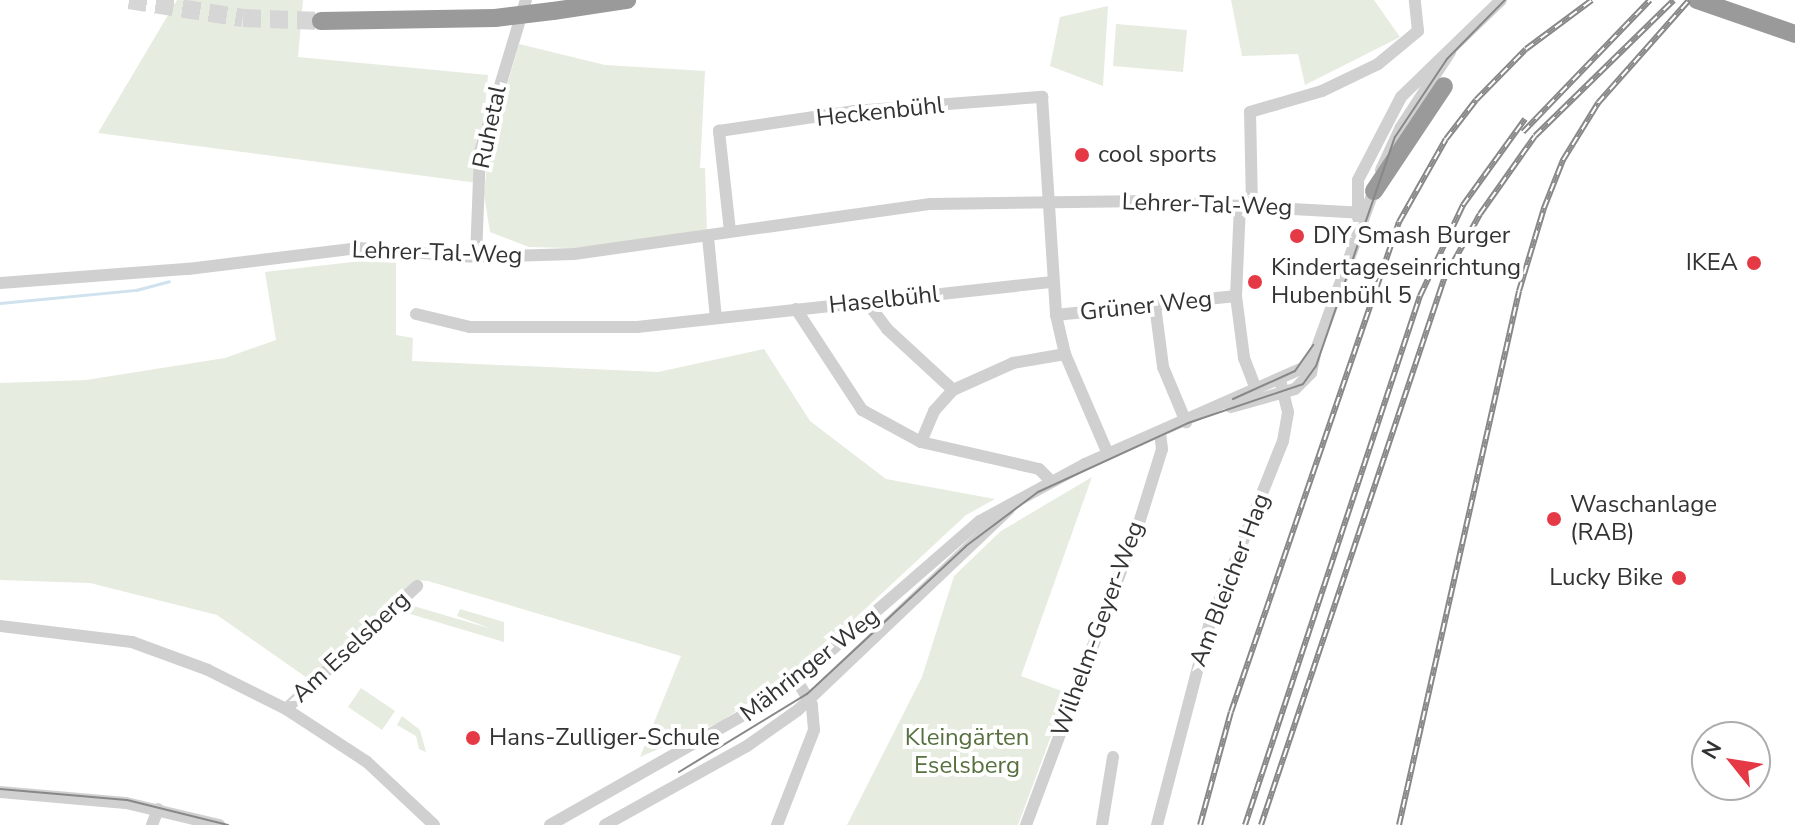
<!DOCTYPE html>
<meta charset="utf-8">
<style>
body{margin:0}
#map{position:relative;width:1795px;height:825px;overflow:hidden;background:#fff;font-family:"Nunito Sans",sans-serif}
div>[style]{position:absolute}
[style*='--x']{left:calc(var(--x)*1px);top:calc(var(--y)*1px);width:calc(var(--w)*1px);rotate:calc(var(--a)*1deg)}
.green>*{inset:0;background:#e6ecdf}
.stream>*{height:3px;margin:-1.5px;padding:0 1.5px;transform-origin:1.5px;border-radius:1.5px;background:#cfe2ee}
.highway-tunnel>*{height:18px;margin-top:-9px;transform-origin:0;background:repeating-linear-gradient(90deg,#d6d6d6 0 18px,transparent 0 27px)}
.minor>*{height:12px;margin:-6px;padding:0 6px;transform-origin:6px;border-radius:6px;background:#d0d0d0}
.highway>*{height:18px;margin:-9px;padding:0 9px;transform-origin:9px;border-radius:9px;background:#9a9a9a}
.tram>*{height:2px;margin:-1px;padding:0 1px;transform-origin:1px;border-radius:1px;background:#888}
.rail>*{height:6px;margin-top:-3px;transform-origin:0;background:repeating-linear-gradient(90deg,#fff 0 9px,#888 0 18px);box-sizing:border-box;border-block:2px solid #888}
.highway-bridge>*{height:18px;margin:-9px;padding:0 9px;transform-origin:9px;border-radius:9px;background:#9a9a9a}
.dots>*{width:22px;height:22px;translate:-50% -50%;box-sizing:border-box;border:4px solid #fff;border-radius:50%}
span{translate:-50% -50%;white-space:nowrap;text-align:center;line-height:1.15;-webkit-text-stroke:8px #fff;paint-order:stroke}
.street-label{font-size:24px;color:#333}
.poi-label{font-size:24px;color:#333}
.left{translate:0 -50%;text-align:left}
.right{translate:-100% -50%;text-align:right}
.park-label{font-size:24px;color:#56703f}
.north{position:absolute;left:1691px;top:721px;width:80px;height:80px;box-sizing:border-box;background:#fff;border:2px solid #adadad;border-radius:50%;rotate:300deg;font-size:22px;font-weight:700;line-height:32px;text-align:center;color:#333}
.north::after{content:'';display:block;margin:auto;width:28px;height:36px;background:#e63946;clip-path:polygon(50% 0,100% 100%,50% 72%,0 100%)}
</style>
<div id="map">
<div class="green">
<i style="clip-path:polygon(177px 0,303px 0,298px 57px,488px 75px,478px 183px,98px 133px)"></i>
<i style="clip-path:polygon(1231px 0,1374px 0,1400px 37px,1305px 85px,1298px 54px,1242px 56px)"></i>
<i style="clip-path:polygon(1108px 6px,1103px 86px,1050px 66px,1060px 17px)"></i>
<i style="clip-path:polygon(1116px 24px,1187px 30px,1183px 72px,1113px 66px)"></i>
<i style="clip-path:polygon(519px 44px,605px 65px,705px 71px,700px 168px,705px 168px,707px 233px,572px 248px,529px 247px,490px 232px,484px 195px,489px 146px)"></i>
<i style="clip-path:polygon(396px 257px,396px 335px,413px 338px,412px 361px,658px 372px,764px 349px,810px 421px,886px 479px,995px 499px,966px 515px,806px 664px,720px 722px,640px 757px,681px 656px,428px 581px,415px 580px,310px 680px,217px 615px,90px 583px,0 580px,0 383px,86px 380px,225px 358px,276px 340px,265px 272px)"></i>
<i style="clip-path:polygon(1092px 477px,1021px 676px,1067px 693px,1018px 825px,847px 825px,922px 677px,954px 576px,1001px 531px)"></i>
<i style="clip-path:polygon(410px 605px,492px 629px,457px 616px,460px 609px,504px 622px,504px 642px,407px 613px)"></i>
<i style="clip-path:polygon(361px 688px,395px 711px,382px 730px,348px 707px)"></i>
<i style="clip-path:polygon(402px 716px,420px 730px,426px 752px,419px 749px,416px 736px,397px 725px)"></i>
</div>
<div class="stream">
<i style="--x:0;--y:303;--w:137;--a:-5.5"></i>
<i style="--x:136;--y:290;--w:34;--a:-15"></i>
</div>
<div class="highway-tunnel">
<i style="--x:129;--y:0;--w:115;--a:9"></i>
<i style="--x:243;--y:18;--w:78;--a:2.2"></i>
</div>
<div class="minor">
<i style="--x:1381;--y:170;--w:47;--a:-65.1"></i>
<i style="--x:1401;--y:127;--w:90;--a:-56.8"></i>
<i style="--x:1240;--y:205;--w:91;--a:92.5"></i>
<i style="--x:1236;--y:296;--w:63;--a:82.6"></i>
<i style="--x:1244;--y:358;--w:34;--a:69"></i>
<i style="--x:1252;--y:206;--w:94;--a:-91.2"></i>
<i style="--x:1250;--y:112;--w:75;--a:-16.3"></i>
<i style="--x:1322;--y:91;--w:62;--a:-25.7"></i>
<i style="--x:1378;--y:64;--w:52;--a:-39.5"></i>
<i style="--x:1418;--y:31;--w:31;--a:-96"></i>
<i style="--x:1358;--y:218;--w:38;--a:-90"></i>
<i style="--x:1358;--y:180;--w:93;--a:-62.6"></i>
<i style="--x:1401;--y:97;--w:139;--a:-44.1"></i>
<i style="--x:730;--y:231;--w:101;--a:-96.3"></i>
<i style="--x:719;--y:131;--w:136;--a:-8.4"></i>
<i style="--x:854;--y:111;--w:189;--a:-4.3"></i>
<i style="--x:1042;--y:97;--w:218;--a:86.3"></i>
<i style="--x:1056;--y:315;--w:40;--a:77"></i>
<i style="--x:1065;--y:354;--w:109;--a:66.7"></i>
<i style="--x:708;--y:237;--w:81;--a:84.4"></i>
<i style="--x:476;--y:257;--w:105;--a:-87.8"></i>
<i style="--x:480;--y:152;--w:159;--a:-73.2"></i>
<i style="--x:0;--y:283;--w:189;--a:-4.3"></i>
<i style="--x:188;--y:269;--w:171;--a:-7"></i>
<i style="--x:358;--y:248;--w:118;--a:4.4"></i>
<i style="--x:476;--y:257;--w:98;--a:-1.8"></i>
<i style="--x:574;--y:254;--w:360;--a:-8"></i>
<i style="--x:931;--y:204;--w:218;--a:-0.8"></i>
<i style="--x:1149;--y:201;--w:216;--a:3.2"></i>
<i style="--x:866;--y:301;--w:35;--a:53"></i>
<i style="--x:887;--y:329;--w:90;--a:42.7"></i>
<i style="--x:1155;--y:305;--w:63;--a:82.6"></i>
<i style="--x:1163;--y:367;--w:60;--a:67.3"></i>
<i style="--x:796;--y:309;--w:121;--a:56.8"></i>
<i style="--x:862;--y:410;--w:67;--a:28.5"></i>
<i style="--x:921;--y:442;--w:121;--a:12.9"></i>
<i style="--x:1039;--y:469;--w:17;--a:45"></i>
<i style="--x:416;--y:314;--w:56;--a:13.5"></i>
<i style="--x:470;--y:327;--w:167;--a:0"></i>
<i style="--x:637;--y:327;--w:418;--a:-6.2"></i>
<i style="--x:1056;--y:315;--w:181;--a:-6"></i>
<i style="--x:1231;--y:407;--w:66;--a:-15.7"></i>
<i style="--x:1295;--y:389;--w:23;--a:-45"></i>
<i style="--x:1311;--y:373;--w:19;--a:-78"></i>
<i style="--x:921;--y:442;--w:34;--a:-67"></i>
<i style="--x:934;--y:411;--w:28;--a:-48"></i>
<i style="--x:953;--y:390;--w:66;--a:-24.2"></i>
<i style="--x:1013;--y:363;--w:53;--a:-9.8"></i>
<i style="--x:0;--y:626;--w:133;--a:6.9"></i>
<i style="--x:132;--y:642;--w:81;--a:20.2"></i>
<i style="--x:208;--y:670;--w:87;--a:26.6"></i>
<i style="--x:286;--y:709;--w:97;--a:33.2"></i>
<i style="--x:367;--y:762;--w:92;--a:43.2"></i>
<i style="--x:286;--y:709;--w:180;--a:-43.2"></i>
<i style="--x:0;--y:792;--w:126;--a:5"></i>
<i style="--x:126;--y:803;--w:96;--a:13.3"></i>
<i style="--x:152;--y:825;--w:17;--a:-69"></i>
<i style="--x:550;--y:825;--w:267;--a:-29.6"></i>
<i style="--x:782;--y:693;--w:262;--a:-41"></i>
<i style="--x:980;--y:521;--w:119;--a:-28.5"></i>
<i style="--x:1085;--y:464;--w:238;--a:-23.8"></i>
<i style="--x:1303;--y:368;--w:22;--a:-54"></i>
<i style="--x:1316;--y:350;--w:173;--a:-70.1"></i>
<i style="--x:605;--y:825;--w:162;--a:-29.1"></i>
<i style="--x:747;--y:746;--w:62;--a:-35.2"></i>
<i style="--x:798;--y:710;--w:291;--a:-43.6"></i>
<i style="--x:777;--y:825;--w:102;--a:-68.7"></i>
<i style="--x:814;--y:730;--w:25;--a:-95"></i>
<i style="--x:812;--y:705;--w:28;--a:-122"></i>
<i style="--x:1026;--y:825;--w:322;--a:-69.5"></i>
<i style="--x:1139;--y:523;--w:77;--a:-72.7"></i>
<i style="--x:1162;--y:449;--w:17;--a:-97"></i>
<i style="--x:1102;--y:825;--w:69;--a:-80.8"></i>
<i style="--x:1157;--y:825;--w:206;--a:-75.4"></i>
<i style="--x:1209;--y:626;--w:199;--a:-68.2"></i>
<i style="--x:1283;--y:441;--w:29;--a:-80"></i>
<i style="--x:1288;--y:412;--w:33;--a:-104"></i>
</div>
<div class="highway">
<i style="--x:1697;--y:0;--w:104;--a:19.1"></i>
<i style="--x:553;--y:11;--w:75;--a:-8.5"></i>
<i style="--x:321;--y:21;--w:174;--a:-1"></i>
<i style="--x:1374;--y:191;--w:126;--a:-56.3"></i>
</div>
<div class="tram">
<i style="--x:1233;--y:399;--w:68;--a:-24.3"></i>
<i style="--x:1295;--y:371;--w:32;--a:-55"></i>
<i style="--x:679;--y:772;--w:150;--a:-31.4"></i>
<i style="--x:807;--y:694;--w:217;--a:-42.9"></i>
<i style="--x:966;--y:546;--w:90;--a:-36.9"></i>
<i style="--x:1038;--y:492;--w:165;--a:-24.7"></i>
<i style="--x:1188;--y:423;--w:121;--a:-18.7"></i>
<i style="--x:1303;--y:384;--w:22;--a:-54"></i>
<i style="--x:1316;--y:366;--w:242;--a:-71"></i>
<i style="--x:1395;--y:137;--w:94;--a:-56.3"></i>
<i style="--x:1447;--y:59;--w:83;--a:-45.5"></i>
<i style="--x:0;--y:789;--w:127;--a:5"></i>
<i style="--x:127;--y:800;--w:104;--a:13.9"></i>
</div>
<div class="rail">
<i style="--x:1523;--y:132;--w:183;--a:-46.1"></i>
<i style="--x:1200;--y:825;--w:117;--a:-74.7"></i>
<i style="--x:1231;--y:712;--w:518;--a:-71.08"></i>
<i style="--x:1399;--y:222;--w:95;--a:-60.5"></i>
<i style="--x:1446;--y:139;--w:49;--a:-52.4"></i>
<i style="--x:1476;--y:100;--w:71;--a:-45.6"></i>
<i style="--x:1526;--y:49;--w:82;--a:-36.6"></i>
<i style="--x:1245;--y:825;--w:557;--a:-71.7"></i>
<i style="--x:1420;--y:296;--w:101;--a:-64.7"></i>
<i style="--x:1463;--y:205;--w:106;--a:-54.2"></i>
<i style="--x:1261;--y:825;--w:576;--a:-71.47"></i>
<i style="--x:1444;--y:279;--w:74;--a:-61"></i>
<i style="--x:1480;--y:214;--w:95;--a:-54.8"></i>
<i style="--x:1535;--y:136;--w:194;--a:-44.4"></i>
<i style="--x:1399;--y:825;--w:547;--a:-77.33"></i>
<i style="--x:1519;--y:291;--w:87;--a:-73.2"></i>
<i style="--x:1544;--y:208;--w:52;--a:-68.4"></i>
<i style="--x:1563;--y:160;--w:67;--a:-58.4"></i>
<i style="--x:1598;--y:103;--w:137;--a:-48.5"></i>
</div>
<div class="highway-bridge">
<i style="--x:495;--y:18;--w:58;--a:-6.9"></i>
</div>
<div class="dots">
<i style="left:1082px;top:155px;background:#e63946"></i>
<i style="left:1297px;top:236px;background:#e63946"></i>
<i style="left:1754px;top:263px;background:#e63946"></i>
<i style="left:1255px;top:282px;background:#e63946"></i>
<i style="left:1554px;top:519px;background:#e63946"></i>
<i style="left:1679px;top:578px;background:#e63946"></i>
<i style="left:473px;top:738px;background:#e63946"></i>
</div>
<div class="street-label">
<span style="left:880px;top:112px;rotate:-6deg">Heckenbühl</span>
<span style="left:490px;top:127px;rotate:-78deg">Ruhetal</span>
<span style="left:1207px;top:205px;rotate:2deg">Lehrer-Tal-Weg</span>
<span style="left:437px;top:253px;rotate:2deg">Lehrer-Tal-Weg</span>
<span style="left:884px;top:300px;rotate:-6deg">Haselbühl</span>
<span style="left:1146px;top:306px;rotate:-6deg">Grüner Weg</span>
<span style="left:1230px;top:580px;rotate:-69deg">Am Bleicher Hag</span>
<span style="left:1098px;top:629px;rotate:-70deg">Wilhelm-Geyer-Weg</span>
<span style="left:351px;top:647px;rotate:-43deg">Am Eselsberg</span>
<span style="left:810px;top:665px;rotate:-38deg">Mähringer Weg</span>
</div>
<div class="poi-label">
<span class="left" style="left:1098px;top:155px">cool sports</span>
<span class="left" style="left:1313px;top:236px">DIY Smash Burger</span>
<span class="right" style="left:1738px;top:263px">IKEA</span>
<span class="left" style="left:1271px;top:282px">Kindertageseinrichtung<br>Hubenbühl 5</span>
<span class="left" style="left:1570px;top:519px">Waschanlage<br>(RAB)</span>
<span class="right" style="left:1663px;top:578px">Lucky Bike</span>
<span class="left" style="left:489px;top:738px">Hans-Zulliger-Schule</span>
</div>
<div class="park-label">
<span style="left:967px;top:752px">Kleingärten<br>Eselsberg</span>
</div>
<div class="north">N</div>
</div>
